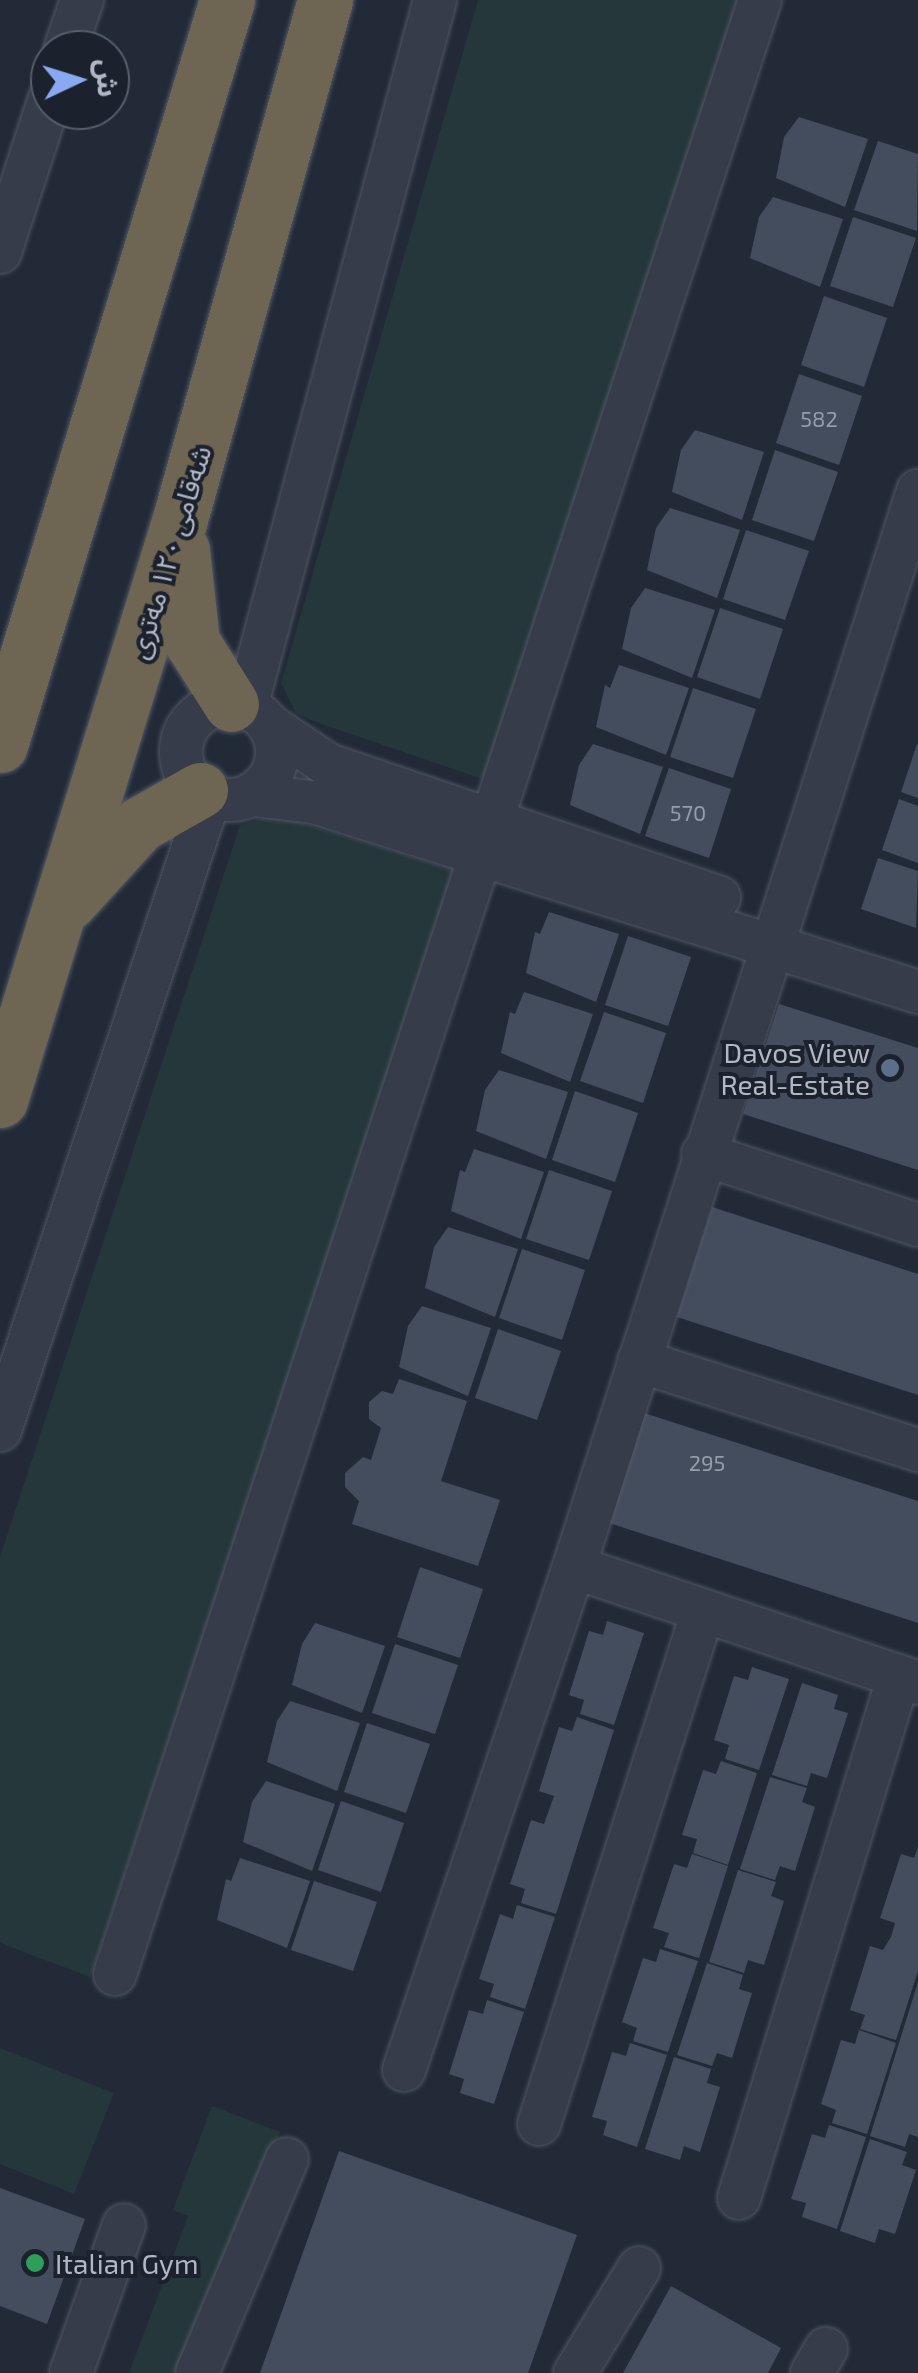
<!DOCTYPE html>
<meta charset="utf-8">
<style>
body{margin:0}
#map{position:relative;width:918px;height:2373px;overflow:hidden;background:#222a38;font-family:"Exo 2","Noto Sans Arabic",sans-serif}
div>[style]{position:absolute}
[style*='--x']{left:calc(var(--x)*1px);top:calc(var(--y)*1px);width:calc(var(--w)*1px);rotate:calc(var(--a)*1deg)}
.green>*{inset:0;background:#25373a}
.building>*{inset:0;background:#444d5d}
.roads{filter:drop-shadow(0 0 2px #515764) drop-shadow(0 0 2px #515764)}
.minor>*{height:42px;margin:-21px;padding:0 21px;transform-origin:21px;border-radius:21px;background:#363c49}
.minor>.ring{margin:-21px;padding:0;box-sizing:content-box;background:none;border:42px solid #363c49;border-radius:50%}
.highway>*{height:55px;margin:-27.5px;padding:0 27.5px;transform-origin:27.5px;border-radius:27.5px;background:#6e6653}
.dots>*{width:28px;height:28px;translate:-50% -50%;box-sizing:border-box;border:5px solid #1b212d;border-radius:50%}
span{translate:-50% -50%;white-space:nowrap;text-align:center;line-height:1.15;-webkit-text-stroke:8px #1b212d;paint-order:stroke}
.number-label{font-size:22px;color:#969cab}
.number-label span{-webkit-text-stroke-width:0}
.street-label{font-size:28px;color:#b1b7c5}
.poi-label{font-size:28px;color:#b1b7c5}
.right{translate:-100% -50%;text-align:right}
.left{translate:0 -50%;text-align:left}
.north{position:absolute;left:30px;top:30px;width:100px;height:100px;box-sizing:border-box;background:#1b212d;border:2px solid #575d6a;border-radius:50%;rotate:86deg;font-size:28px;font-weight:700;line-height:40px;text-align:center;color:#b1b7c5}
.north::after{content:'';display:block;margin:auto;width:35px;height:45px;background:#89aaf2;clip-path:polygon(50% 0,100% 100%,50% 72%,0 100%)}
</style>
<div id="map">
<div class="green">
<i style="clip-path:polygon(478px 0,740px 0,488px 781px,313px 721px,296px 713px,281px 683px)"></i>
<i style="clip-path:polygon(275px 815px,457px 871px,90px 1977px,0 1943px,0 1557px,240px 825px)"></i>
<i style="clip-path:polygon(0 2048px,114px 2093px,74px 2194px,0 2164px)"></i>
<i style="clip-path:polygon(212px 2106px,280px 2132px,190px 2373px,129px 2373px,188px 2216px,173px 2210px)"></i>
</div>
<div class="building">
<i style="clip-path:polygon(799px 117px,868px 139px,845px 207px,776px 178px,784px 137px)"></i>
<i style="clip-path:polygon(878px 141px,918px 154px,917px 231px,854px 210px)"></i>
<i style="clip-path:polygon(773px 197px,843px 219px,820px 287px,750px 258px,759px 217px)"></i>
<i style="clip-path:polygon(853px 217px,916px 238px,893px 307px,830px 286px)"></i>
<i style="clip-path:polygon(824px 296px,887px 318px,864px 387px,801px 365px)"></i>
<i style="clip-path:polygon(799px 374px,862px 396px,839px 465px,776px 443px)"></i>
<i style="clip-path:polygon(695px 430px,764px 452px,742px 520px,672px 492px,681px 450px)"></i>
<i style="clip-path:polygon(775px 450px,838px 472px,814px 541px,752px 520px)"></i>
<i style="clip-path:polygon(670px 508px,740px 530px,717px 598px,647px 570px,656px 528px)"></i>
<i style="clip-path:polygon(746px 530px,809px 551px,785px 620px,723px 599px)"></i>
<i style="clip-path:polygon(645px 588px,715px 610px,692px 678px,622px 649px,631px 608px)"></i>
<i style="clip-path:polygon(720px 608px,783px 629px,760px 699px,697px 677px)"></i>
<i style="clip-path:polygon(619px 665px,689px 688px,666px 755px,596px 727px,605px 685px,610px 688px)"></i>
<i style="clip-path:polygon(693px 688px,756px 709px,733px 778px,670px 757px)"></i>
<i style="clip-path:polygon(593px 744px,663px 767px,640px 834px,570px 805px,579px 765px)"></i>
<i style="clip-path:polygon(917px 744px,918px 745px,918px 798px,901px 792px)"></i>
<i style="clip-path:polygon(669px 768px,731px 789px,709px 858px,645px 836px)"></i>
<i style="clip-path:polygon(899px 799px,918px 806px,918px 863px,882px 850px)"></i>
<i style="clip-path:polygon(878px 858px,918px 871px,916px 928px,861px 909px)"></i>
<i style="clip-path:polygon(549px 912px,619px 934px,596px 1002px,526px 973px,535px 932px,540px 934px)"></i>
<i style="clip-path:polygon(628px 936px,691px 957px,668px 1026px,605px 1005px)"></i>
<i style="clip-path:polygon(524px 992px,593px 1014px,570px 1082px,501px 1053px,510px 1012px,515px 1014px)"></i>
<i style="clip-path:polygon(779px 1004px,918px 1048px,918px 1170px,743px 1114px)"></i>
<i style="clip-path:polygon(604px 1012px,666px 1033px,643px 1103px,580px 1081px)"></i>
<i style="clip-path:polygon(499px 1070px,568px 1092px,546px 1159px,476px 1131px,485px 1090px)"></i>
<i style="clip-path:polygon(575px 1091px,638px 1113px,615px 1182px,552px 1160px)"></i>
<i style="clip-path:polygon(474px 1149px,544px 1172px,521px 1239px,451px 1211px,460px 1170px,465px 1172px)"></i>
<i style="clip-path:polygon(549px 1170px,612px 1191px,589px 1260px,526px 1239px)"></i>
<i style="clip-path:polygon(712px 1207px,918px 1274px,918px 1395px,677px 1317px)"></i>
<i style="clip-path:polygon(448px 1227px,518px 1249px,495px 1317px,425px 1288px,434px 1247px)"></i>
<i style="clip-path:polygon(522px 1249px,585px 1270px,562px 1340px,499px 1318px)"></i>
<i style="clip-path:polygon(422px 1306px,491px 1328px,468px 1396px,399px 1367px,408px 1326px)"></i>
<i style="clip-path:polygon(498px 1329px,561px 1351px,537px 1420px,475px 1398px)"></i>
<i style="clip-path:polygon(399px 1379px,467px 1401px,441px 1481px,500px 1500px,478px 1566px,352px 1524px,359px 1501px,345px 1487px,345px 1473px,363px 1457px,371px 1460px,381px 1428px,369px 1419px,369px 1402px,382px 1391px,393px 1394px)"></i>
<i style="clip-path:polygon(644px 1413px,918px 1501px,918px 1623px,609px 1523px)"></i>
<i style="clip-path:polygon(420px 1567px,483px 1589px,460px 1658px,397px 1637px)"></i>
<i style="clip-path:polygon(607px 1621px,644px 1633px,614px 1725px,580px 1714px,584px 1700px,569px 1695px,589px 1631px,603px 1635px)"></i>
<i style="clip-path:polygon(315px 1623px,385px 1646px,362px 1713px,292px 1685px,302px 1644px)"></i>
<i style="clip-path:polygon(395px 1644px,458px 1665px,435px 1734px,372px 1713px)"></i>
<i style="clip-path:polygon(752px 1667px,789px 1679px,759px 1770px,725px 1759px,729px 1745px,714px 1740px,734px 1676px,748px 1680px)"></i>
<i style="clip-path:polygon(802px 1683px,838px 1695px,834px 1709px,848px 1713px,827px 1778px,811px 1773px,807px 1786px,772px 1775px)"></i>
<i style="clip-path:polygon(290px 1701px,360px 1723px,337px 1791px,267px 1762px,277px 1721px)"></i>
<i style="clip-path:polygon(577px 1717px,614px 1730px,556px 1914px,521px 1903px,525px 1889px,510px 1884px,531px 1820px,544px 1824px,554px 1796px,539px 1791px,559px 1727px,572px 1731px)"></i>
<i style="clip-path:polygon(367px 1723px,430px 1744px,406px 1813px,344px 1792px)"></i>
<i style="clip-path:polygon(721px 1761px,757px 1773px,728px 1865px,693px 1853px,697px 1839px,682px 1835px,703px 1770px,716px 1774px)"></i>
<i style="clip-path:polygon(770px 1777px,807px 1788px,802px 1802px,815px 1807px,795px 1871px,780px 1866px,775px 1880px,740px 1869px)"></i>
<i style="clip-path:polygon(266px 1781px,335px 1804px,312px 1871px,243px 1842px,252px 1802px)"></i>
<i style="clip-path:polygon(341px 1801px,404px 1823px,381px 1892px,318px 1870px)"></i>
<i style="clip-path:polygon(918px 1847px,918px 1971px,896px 2040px,860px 2029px,865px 2015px,850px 2010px,870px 1946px,883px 1950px,891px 1937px,895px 1923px,880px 1918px,901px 1854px,914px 1858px)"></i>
<i style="clip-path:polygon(692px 1854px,728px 1866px,699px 1958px,664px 1947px,669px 1933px,653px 1928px,674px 1864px,687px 1868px)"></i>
<i style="clip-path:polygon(240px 1858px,310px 1881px,287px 1948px,217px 1920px,226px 1879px,231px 1881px)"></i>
<i style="clip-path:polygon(738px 1870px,776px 1882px,771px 1896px,784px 1901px,764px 1965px,748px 1960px,744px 1973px,709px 1962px)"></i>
<i style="clip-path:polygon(314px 1881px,377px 1902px,353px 1971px,291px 1950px)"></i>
<i style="clip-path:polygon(517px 1905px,555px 1917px,525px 2009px,490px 1997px,494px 1984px,479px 1979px,500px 1914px,513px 1919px)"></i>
<i style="clip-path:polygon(660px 1949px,698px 1961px,668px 2052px,633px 2041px,637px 2028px,622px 2022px,643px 1958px,656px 1962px)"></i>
<i style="clip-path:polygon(707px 1963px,743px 1975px,739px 1989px,752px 1993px,732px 2058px,717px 2053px,712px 2066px,677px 2055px)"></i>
<i style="clip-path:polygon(918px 1982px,918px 2137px,909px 2134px,905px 2147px,870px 2136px)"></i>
<i style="clip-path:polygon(487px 2000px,524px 2012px,494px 2104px,460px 2093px,464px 2079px,449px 2074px,469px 2010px,483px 2014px)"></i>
<i style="clip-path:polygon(859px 2030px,896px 2043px,867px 2134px,832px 2123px,836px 2110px,821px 2104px,841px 2040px,855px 2044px)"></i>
<i style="clip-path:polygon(630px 2043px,667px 2055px,637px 2147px,603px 2135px,607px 2121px,592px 2117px,612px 2052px,626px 2056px)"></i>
<i style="clip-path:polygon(674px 2057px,711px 2069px,707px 2083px,720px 2087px,700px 2152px,684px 2146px,680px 2160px,645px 2149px)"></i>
<i style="clip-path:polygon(829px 2125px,866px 2137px,837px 2229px,802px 2217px,806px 2203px,791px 2199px,812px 2134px,825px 2138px)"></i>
<i style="clip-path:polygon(870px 2139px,907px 2152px,902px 2165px,916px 2170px,895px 2234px,879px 2229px,875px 2243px,840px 2231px)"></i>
<i style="clip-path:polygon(339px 2151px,577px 2235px,528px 2373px,260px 2373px)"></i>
<i style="clip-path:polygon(0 2188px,85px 2219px,47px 2324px,0 2306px)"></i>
<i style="clip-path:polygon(671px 2286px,781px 2348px,768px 2373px,623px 2373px)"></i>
</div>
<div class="roads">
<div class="minor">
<i style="--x:65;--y:50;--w:53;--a:-71.2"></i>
<i style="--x:0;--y:252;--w:162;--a:-72"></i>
<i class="ring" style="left:181px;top:704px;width:54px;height:54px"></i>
<i style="--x:246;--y:707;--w:732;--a:-75.03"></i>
<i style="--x:270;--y:726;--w:70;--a:33.9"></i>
<i style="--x:328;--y:765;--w:413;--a:18.7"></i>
<i style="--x:253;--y:795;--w:60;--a:6.7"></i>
<i style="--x:313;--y:802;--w:634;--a:17.43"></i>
<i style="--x:703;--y:1154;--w:226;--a:18.3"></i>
<i style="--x:639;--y:1361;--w:293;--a:17.7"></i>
<i style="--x:0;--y:1430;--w:668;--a:-71.67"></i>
<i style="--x:574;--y:1567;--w:363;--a:18.6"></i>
<i style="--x:115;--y:1974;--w:2077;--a:-71.91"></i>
<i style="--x:404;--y:2070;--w:531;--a:-71.33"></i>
<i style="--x:574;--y:1567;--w:1130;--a:-72.27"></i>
<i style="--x:539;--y:2124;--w:539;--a:-72.27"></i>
<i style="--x:739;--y:2198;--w:546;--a:-72.96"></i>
<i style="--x:71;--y:2373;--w:157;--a:-70.3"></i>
<i style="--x:197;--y:2373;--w:232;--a:-67.2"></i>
<i style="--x:575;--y:2373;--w:123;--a:-58.6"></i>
<i style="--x:812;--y:2373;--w:28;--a:-60"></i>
</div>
<div class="highway">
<i style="--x:182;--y:550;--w:93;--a:83.8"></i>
<i style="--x:192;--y:642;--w:73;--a:57.8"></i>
<i style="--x:0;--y:745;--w:779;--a:-73.05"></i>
<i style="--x:69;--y:902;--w:105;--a:-47.7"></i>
<i style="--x:140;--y:824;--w:69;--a:-29.5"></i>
<i style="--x:0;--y:1100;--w:608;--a:-72.79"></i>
<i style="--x:180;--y:519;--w:539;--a:-74.39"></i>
</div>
</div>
<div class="dots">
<i style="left:890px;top:1068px;background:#5c6f8a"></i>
<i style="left:35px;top:2263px;background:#2e9e5b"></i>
</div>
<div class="number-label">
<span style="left:819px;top:419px">582</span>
<span style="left:688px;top:813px">570</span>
<span style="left:707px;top:1463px">295</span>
</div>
<div class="street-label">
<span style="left:169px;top:552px;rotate:-73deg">شەقامی ١٢٠ مەتری</span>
</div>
<div class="poi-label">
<span class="right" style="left:870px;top:1068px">Davos View<br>Real-Estate</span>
<span class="left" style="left:55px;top:2263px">Italian Gym</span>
</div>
<div class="north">ش</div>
</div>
